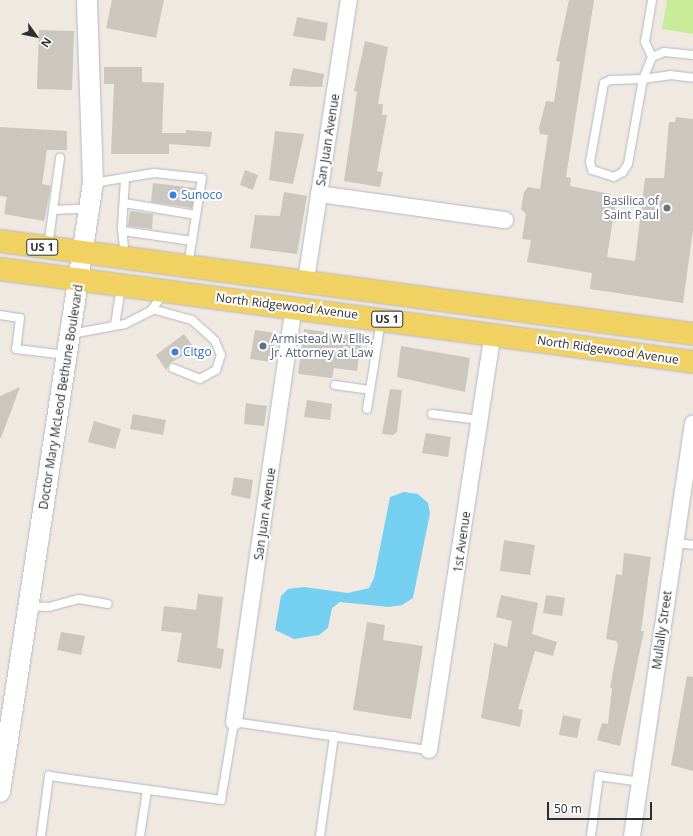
<!DOCTYPE html>
<style>
body{margin:0}
#map{position:relative;width:693px;height:836px;overflow:hidden;background:#efe9e1;font-family:"Open Sans",sans-serif}
div>[style]{position:absolute}
[style*='--x']{left:calc(var(--x)*1px);top:calc(var(--y)*1px);width:calc(var(--w)*1px);rotate:calc(var(--a)*1deg)}
.pitch>*{inset:0;background:#c9ec9a}
.water>*{inset:0;background:#75cff0}
.building>*{inset:0;background:#cbc7bf}
.roads{filter:drop-shadow(0 0 1px #b4b7c1) drop-shadow(0 0 1px #b4b7c1)}
.service>*{height:8px;margin:-4px;padding:0 4px;transform-origin:4px;border-radius:4px;background:#fff}
.minor>*{height:16px;margin:-8px;padding:0 8px;transform-origin:8px;border-radius:8px;background:#fff}
.tertiary>*{height:20px;margin:-10px;padding:0 10px;transform-origin:10px;border-radius:10px;background:#fff}
.primary>*{height:22px;margin:-11px;padding:0 11px;transform-origin:11px;border-radius:11px;background:#f2d163}
.dots>*{width:11px;height:11px;translate:-50% -50%;box-sizing:border-box;border:2px solid #fff;border-radius:50%}
span{translate:-50% -50%;white-space:nowrap;text-align:center;line-height:1.15;-webkit-text-stroke:4px #fff;paint-order:stroke}
.shield-label span{padding:1px 3px;background:#fff;border:1px solid;border-radius:3px;-webkit-text-stroke-width:0}
.shield-label{font-size:11px;color:#2e2e2e;font-weight:700}
.street-label{font-size:12px;color:#2e2e2e}
.shop-label{font-size:12px;color:#366cbe}
.left{translate:0 -50%;text-align:left}
.worship-label{font-size:12px;color:#5b616d}
.right{translate:-100% -50%;text-align:right}
.service-label{font-size:12px;color:#4e5e75}
.north{position:absolute;left:16px;top:16px;width:40px;height:40px;-webkit-text-stroke:3px #fff;paint-order:stroke;rotate:123deg;font-size:11px;font-weight:700;line-height:16px;text-align:center;color:#2e2e2e}
.north::after{content:'';display:block;margin:auto;width:14px;height:18px;background:#2e2e2e;clip-path:polygon(50% 0,100% 100%,50% 72%,0 100%)}
.scale{position:absolute;left:547px;top:802px;width:105px;height:18px;box-sizing:border-box;border:2px solid #2e2e2e;border-top:0;padding-left:5px;font-size:12px;line-height:14px;white-space:nowrap;color:#2e2e2e;-webkit-text-stroke:3px #fff;paint-order:stroke}
</style>
<div id="map">
<div class="pitch">
<i style="clip-path:polygon(667px 0,693px 0,693px 34px,662px 29px)"></i>
</div>
<div class="water">
<i style="clip-path:polygon(404px 492px,418px 494px,428px 503px,430px 513px,413px 598px,402px 605px,389px 607px,340px 602px,332px 608px,328px 628px,319px 635px,294px 639px,275px 630px,281px 596px,288px 589px,304px 587px,348px 593px,369px 588px,374px 578px,390px 497px)"></i>
</div>
<div class="building">
<i style="clip-path:polygon(112px 0,164px 0,156px 38px,106px 28px)"></i>
<i style="clip-path:polygon(569px 0,594px 0,566px 177px,571px 178px,570px 186px,610px 194px,616px 201px,607px 257px,635px 261px,645px 178px,664px 178px,669px 122px,675px 122px,676px 117px,693px 119px,693px 230px,683px 303px,590px 289px,592px 273px,527px 262px,531px 240px,522px 239px,526px 214px,521px 209px,524px 192px,528px 187px,540px 189px,548px 135px,540px 134px,539px 128px,546px 101px,554px 102px,560px 62px,556px 61px)"></i>
<i style="clip-path:polygon(297px 17px,328px 23px,325px 41px,293px 36px)"></i>
<i style="clip-path:polygon(39px 30px,74px 31px,72px 90px,37px 89px)"></i>
<i style="clip-path:polygon(365px 41px,388px 47px,378px 104px,383px 104px,382px 115px,387px 115px,377px 171px,383px 172px,380px 187px,344px 181px,357px 92px,354px 91px)"></i>
<i style="clip-path:polygon(104px 67px,142px 67px,142px 82px,164px 83px,162px 133px,186px 133px,186px 130px,212px 132px,210px 147px,169px 144px,169px 154px,111px 154px,114px 84px,104px 84px)"></i>
<i style="clip-path:polygon(293px 68px,324px 74px,322px 87px,289px 86px)"></i>
<i style="clip-path:polygon(0 127px,67px 131px,67px 150px,47px 150px,42px 184px,51px 186px,44px 221px,4px 214px,7px 197px,0 196px)"></i>
<i style="clip-path:polygon(275px 131px,304px 134px,293px 184px,269px 180px)"></i>
<i style="clip-path:polygon(245px 170px,258px 175px,253px 190px,240px 185px)"></i>
<i style="clip-path:polygon(153px 183px,195px 188px,192px 208px,151px 202px)"></i>
<i style="clip-path:polygon(284px 192px,307px 196px,297px 254px,250px 248px,255px 215px,280px 216px)"></i>
<i style="clip-path:polygon(130px 211px,153px 214px,152px 229px,128px 226px)"></i>
<i style="clip-path:polygon(304px 329px,362px 337px,357px 371px,334px 368px,332px 378px,298px 374px)"></i>
<i style="clip-path:polygon(255px 330px,276px 333px,271px 362px,250px 359px)"></i>
<i style="clip-path:polygon(184px 334px,195px 349px,170px 363px,166px 370px,156px 355px)"></i>
<i style="clip-path:polygon(401px 346px,470px 358px,465px 392px,397px 377px)"></i>
<i style="clip-path:polygon(20px 387px,1px 438px,0 438px,0 396px)"></i>
<i style="clip-path:polygon(390px 389px,402px 390px,397px 432px,393px 435px,382px 434px)"></i>
<i style="clip-path:polygon(307px 400px,332px 404px,330px 420px,304px 417px)"></i>
<i style="clip-path:polygon(246px 403px,267px 406px,264px 426px,244px 424px)"></i>
<i style="clip-path:polygon(133px 414px,166px 420px,163px 435px,130px 429px)"></i>
<i style="clip-path:polygon(94px 421px,121px 429px,115px 449px,88px 442px)"></i>
<i style="clip-path:polygon(426px 433px,451px 437px,448px 457px,422px 453px)"></i>
<i style="clip-path:polygon(234px 477px,253px 480px,250px 499px,231px 495px)"></i>
<i style="clip-path:polygon(504px 540px,535px 545px,530px 575px,500px 571px)"></i>
<i style="clip-path:polygon(624px 553px,651px 557px,641px 631px,644px 631px,620px 746px,597px 740px,602px 723px,608px 724px,612px 688px,610px 688px,618px 645px,616px 641px,606px 639px,616px 574px,622px 575px)"></i>
<i style="clip-path:polygon(198px 594px,223px 597px,217px 648px,224px 649px,221px 669px,177px 662px,182px 633px,161px 631px,164px 606px,196px 610px)"></i>
<i style="clip-path:polygon(501px 595px,538px 603px,532px 634px,557px 642px,553px 656px,535px 651px,518px 709px,523px 710px,520px 727px,481px 718px,494px 643px,507px 647px,512px 621px,496px 617px)"></i>
<i style="clip-path:polygon(546px 595px,565px 598px,562px 616px,543px 613px)"></i>
<i style="clip-path:polygon(367px 622px,385px 625px,383px 640px,423px 646px,411px 719px,353px 710px)"></i>
<i style="clip-path:polygon(61px 632px,85px 636px,81px 655px,57px 650px)"></i>
<i style="clip-path:polygon(687px 676px,693px 677px,693px 771px,671px 765px)"></i>
<i style="clip-path:polygon(563px 715px,581px 719px,577px 738px,559px 735px)"></i>
</div>
<div class="roads">
<div class="service">
<i style="--x:693;--y:55;--w:29;--a:-174"></i>
<i style="--x:664;--y:52;--w:13;--a:157"></i>
<i style="--x:652;--y:57;--w:24;--a:112"></i>
<i style="--x:643;--y:79;--w:86;--a:100"></i>
<i style="--x:628;--y:164;--w:9;--a:122"></i>
<i style="--x:623;--y:172;--w:10;--a:151"></i>
<i style="--x:614;--y:177;--w:23;--a:-162"></i>
<i style="--x:592;--y:170;--w:8;--a:-104"></i>
<i style="--x:590;--y:162;--w:80;--a:-80"></i>
<i style="--x:604;--y:83;--w:8;--a:-23"></i>
<i style="--x:611;--y:80;--w:32;--a:-2"></i>
<i style="--x:643;--y:79;--w:27;--a:-8"></i>
<i style="--x:670;--y:75;--w:23;--a:7"></i>
<i style="--x:652;--y:57;--w:17;--a:-115"></i>
<i style="--x:645;--y:42;--w:43;--a:-80.5"></i>
<i style="--x:93;--y:183;--w:62;--a:-9.3"></i>
<i style="--x:154;--y:173;--w:48;--a:5.9"></i>
<i style="--x:202;--y:178;--w:88;--a:99.1"></i>
<i style="--x:124;--y:203;--w:73;--a:9.5"></i>
<i style="--x:54;--y:210;--w:35;--a:-3"></i>
<i style="--x:123;--y:231;--w:70;--a:8.2"></i>
<i style="--x:48;--y:247;--w:90;--a:-82.3"></i>
<i style="--x:125;--y:257;--w:31;--a:-96"></i>
<i style="--x:122;--y:226;--w:46;--a:-86.3"></i>
<i style="--x:152;--y:309;--w:41;--a:15.4"></i>
<i style="--x:192;--y:320;--w:31;--a:42"></i>
<i style="--x:215;--y:341;--w:15;--a:67"></i>
<i style="--x:221;--y:355;--w:16;--a:108"></i>
<i style="--x:216;--y:370;--w:18;--a:151"></i>
<i style="--x:200;--y:379;--w:29;--a:-158"></i>
<i style="--x:0;--y:315;--w:20;--a:9"></i>
<i style="--x:20;--y:318;--w:31;--a:97"></i>
<i style="--x:16;--y:349;--w:51;--a:6.7"></i>
<i style="--x:115;--y:325;--w:39;--a:-81"></i>
<i style="--x:71;--y:334;--w:55;--a:-10.5"></i>
<i style="--x:125;--y:324;--w:29;--a:-27"></i>
<i style="--x:151;--y:311;--w:21;--a:-55"></i>
<i style="--x:335;--y:385;--w:35;--a:8"></i>
<i style="--x:367;--y:409;--w:89;--a:-81"></i>
<i style="--x:432;--y:414;--w:48;--a:7.1"></i>
<i style="--x:675;--y:543;--w:18;--a:6"></i>
<i style="--x:28;--y:606;--w:21;--a:3"></i>
<i style="--x:49;--y:607;--w:31;--a:-15"></i>
<i style="--x:79;--y:599;--w:29;--a:10"></i>
<i style="--x:41;--y:836;--w:61;--a:-82.4"></i>
<i style="--x:49;--y:776;--w:174;--a:7.9"></i>
<i style="--x:221;--y:800;--w:79;--a:-80.5"></i>
<i style="--x:234;--y:722;--w:197;--a:8.2"></i>
<i style="--x:140;--y:836;--w:47;--a:-81.3"></i>
<i style="--x:320;--y:836;--w:101;--a:-82"></i>
<i style="--x:591;--y:836;--w:61;--a:-82.4"></i>
<i style="--x:599;--y:776;--w:42;--a:8.1"></i>
</div>
<div class="minor">
<i style="--x:319;--y:194;--w:188;--a:8"></i>
<i style="--x:306;--y:280;--w:283;--a:-81.3"></i>
<i style="--x:234;--y:722;--w:419;--a:-81.8"></i>
<i style="--x:429;--y:750;--w:421;--a:-81.3"></i>
<i style="--x:632;--y:836;--w:417;--a:-81.6"></i>
</div>
<div class="tertiary">
<i style="--x:0;--y:792;--w:616;--a:-81.32"></i>
<i style="--x:93;--y:183;--w:183;--a:-91.9"></i>
</div>
<div class="primary">
<i style="--x:0;--y:241;--w:699;--a:7.64"></i>
<i style="--x:0;--y:269;--w:699;--a:7.64"></i>
</div>
</div>
<div class="dots">
<i style="left:173px;top:195px;background:#3f7fe0"></i>
<i style="left:667px;top:208px;background:#6b7280"></i>
<i style="left:263px;top:346px;background:#5c6f8a"></i>
<i style="left:175px;top:352px;background:#3f7fe0"></i>
</div>
<div class="shield-label">
<span style="left:42px;top:247px">US 1</span>
<span style="left:387px;top:319px">US 1</span>
</div>
<div class="street-label">
<span style="left:328px;top:140px;rotate:-81deg">San Juan Avenue</span>
<span style="left:287px;top:306px;rotate:7deg">North Ridgewood Avenue</span>
<span style="left:608px;top:350px;rotate:8deg">North Ridgewood Avenue</span>
<span style="left:61px;top:397px;rotate:-81deg">Doctor Mary McLeod Bethune Boulevard</span>
<span style="left:265px;top:514px;rotate:-82deg">San Juan Avenue</span>
<span style="left:462px;top:542px;rotate:-82deg">1st Avenue</span>
<span style="left:662px;top:630px;rotate:-82deg">Mullally Street</span>
</div>
<div class="shop-label">
<span class="left" style="left:181px;top:195px">Sunoco</span>
<span class="left" style="left:183px;top:352px">Citgo</span>
</div>
<div class="worship-label">
<span class="right" style="left:659px;top:208px">Basilica of<br>Saint Paul</span>
</div>
<div class="service-label">
<span class="left" style="left:271px;top:346px">Armistead W. Ellis,<br>Jr. Attorney at Law</span>
</div>
<div class="north">N</div>
<div class="scale">50 m</div>
</div>
